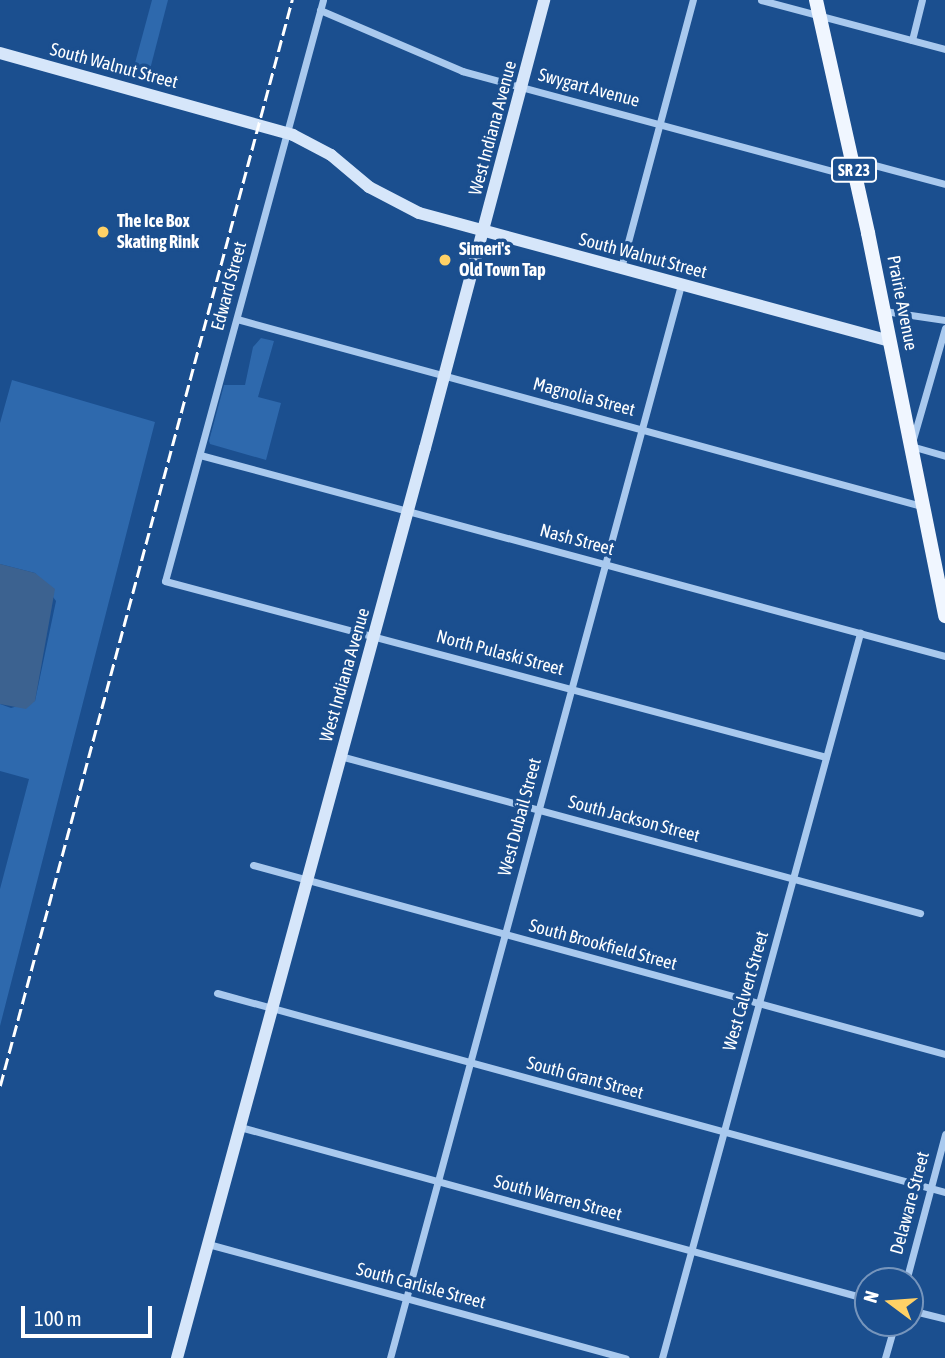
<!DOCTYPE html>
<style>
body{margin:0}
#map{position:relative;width:945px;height:1358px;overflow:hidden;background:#1b4f8f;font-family:"Asap Condensed",sans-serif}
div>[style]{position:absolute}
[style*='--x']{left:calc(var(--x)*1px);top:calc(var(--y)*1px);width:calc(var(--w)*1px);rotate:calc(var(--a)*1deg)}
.green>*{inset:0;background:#2e69ad}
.water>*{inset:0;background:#3c6290}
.street>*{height:7px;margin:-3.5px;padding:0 3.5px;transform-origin:3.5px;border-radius:3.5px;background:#a9c9ee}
.secondary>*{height:12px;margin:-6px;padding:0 6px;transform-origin:6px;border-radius:6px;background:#d6e6fa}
.primary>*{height:14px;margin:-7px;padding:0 7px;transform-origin:7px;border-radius:7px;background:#f0f6ff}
.rail>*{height:2.5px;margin-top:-1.25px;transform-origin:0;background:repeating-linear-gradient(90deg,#fff 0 12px,transparent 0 17px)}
.dots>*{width:19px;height:19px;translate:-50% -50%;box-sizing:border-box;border:4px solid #1b4f8f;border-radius:50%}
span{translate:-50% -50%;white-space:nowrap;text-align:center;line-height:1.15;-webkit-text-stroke:7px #1b4f8f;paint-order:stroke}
.shield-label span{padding:2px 5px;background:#1b4f8f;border:2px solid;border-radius:5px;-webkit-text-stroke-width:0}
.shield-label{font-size:16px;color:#fff;font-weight:700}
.street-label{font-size:18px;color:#fff}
.poi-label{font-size:18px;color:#fff;font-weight:700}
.left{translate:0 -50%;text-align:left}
.north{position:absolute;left:854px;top:1267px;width:70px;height:70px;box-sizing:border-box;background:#1b4f8f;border:2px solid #7695bc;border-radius:50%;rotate:286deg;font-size:19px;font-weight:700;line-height:28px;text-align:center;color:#fff}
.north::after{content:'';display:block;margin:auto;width:24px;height:32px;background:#ffd166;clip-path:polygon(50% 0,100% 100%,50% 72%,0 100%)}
.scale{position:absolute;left:21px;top:1306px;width:131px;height:32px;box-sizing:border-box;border:4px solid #fff;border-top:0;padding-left:9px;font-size:21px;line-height:24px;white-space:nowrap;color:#fff;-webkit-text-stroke:5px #1b4f8f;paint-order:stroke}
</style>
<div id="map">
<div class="green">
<i style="clip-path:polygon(152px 0,168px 0,147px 81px,131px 78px)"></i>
<i style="clip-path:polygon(261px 338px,274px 341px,258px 397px,281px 403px,266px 460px,210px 444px,209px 441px,224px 385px,245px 385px,253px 347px)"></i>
<i style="clip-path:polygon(12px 380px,155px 422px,0 1026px,0 889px,29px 779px,0 771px,0 704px,11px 708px,35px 701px,56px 601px,35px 573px,0 564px,0 423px)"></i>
</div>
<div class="water">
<i style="clip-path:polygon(0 564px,35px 573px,55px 589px,35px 701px,26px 709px,0 704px)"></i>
</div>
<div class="street">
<i style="--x:323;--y:0;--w:602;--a:105.21"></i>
<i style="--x:165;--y:581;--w:684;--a:14.91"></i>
<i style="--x:761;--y:0;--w:190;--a:14.9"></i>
<i style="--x:320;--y:10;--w:155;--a:23.2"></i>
<i style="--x:462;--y:71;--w:408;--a:15.1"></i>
<i style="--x:912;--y:40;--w:41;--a:-76"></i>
<i style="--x:852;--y:159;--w:96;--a:15"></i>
<i style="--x:621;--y:268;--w:278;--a:-75"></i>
<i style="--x:884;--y:311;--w:62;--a:8.4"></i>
<i style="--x:237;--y:319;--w:709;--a:15.29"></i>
<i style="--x:945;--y:328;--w:123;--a:106.1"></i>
<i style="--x:911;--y:446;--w:35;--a:16"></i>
<i style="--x:200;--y:455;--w:772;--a:15.1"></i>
<i style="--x:340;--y:756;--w:601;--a:15.15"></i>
<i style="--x:253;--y:865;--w:717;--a:15.28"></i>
<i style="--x:217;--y:993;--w:755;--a:15.29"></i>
<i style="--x:240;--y:1127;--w:651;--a:15.32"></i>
<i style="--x:208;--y:1244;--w:433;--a:15.3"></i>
<i style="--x:906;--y:1281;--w:152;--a:-75.1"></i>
<i style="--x:910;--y:1310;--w:36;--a:14"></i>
<i style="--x:390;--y:1358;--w:1112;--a:-74.83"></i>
<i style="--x:662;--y:1358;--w:752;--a:-74.72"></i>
<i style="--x:885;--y:1358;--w:36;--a:-74"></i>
</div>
<div class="secondary">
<i style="--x:0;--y:53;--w:304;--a:15.6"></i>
<i style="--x:293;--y:135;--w:43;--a:27.8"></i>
<i style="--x:331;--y:155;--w:50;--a:40.1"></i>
<i style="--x:369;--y:187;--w:56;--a:27.5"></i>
<i style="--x:419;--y:213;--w:488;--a:15.2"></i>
<i style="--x:177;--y:1358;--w:943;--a:-74.76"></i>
<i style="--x:425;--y:448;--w:464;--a:-75.1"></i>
</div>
<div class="primary">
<i style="--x:816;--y:0;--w:239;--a:77.4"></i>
<i style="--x:868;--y:233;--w:391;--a:78.6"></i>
</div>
<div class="rail">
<i style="--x:0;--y:1086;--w:1125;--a:-74.95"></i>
</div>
<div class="dots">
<i style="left:103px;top:232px;background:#ffd166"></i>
<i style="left:445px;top:260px;background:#ffd166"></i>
</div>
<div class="shield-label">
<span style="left:854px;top:170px">SR 23</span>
</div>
<div class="street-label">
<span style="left:114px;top:66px;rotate:15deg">South Walnut Street</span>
<span style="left:589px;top:88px;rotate:15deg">Swygart Avenue</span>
<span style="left:493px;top:128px;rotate:-75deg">West Indiana Avenue</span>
<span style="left:643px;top:256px;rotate:15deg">South Walnut Street</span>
<span style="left:229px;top:286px;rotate:-75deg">Edward Street</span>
<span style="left:902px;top:303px;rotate:79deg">Prairie Avenue</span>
<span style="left:584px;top:397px;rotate:15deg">Magnolia Street</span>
<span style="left:577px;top:540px;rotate:15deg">Nash Street</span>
<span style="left:500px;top:653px;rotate:15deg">North Pulaski Street</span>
<span style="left:345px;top:675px;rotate:-74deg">West Indiana Avenue</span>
<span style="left:520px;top:817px;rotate:-75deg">West Dubail Street</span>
<span style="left:634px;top:819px;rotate:15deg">South Jackson Street</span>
<span style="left:603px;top:945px;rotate:15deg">South Brookfield Street</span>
<span style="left:746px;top:991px;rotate:-74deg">West Calvert Street</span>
<span style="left:585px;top:1078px;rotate:15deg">South Grant Street</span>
<span style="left:558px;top:1198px;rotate:15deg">South Warren Street</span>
<span style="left:910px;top:1203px;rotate:-75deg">Delaware Street</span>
<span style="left:421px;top:1286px;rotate:15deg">South Carlisle Street</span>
</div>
<div class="poi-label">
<span class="left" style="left:117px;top:232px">The Ice Box<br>Skating Rink</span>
<span class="left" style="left:459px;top:260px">Simeri's<br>Old Town Tap</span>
</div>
<div class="north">N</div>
<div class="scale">100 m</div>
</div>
